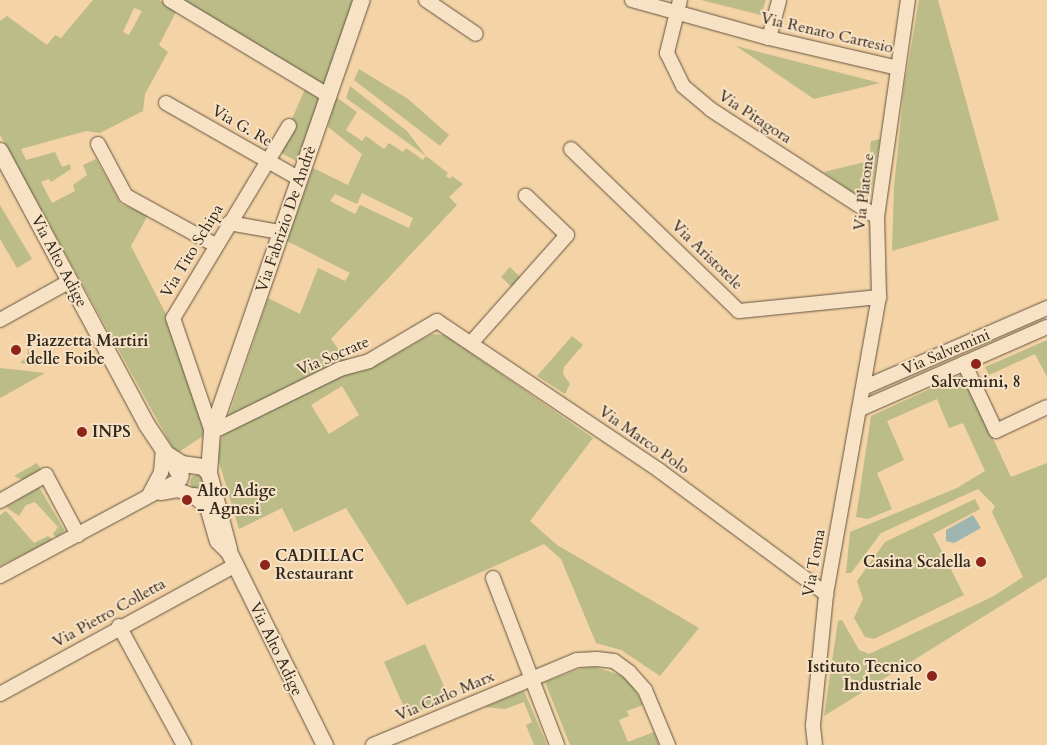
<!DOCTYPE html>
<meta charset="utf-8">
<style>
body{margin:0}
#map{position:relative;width:1047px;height:745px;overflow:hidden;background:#f4d3a6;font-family:Cardo,serif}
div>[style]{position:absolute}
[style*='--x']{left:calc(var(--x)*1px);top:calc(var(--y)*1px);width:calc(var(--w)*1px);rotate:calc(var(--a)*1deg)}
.green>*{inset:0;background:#bbbc87}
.round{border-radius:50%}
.water>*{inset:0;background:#9eb6af}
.roads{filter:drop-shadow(0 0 1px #62543f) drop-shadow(0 0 1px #62543f)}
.minor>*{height:14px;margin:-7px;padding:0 7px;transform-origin:7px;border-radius:7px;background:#f8e2c5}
.tertiary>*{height:16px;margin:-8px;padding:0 8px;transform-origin:8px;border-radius:8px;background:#f8e2c5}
.dots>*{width:14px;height:14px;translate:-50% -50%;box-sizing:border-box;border:2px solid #f8e2c5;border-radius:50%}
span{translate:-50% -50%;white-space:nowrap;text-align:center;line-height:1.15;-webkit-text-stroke:4px #f8e2c5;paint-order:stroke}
.street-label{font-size:16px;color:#32291d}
.poi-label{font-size:16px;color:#32291d;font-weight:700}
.left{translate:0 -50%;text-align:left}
.right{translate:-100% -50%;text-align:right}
</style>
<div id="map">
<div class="green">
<i style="clip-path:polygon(evenodd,93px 0,159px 0,177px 10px,159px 45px,168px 52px,145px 94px,143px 111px,100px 133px,86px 131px,21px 149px,26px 160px,55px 152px,62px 167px,70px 164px,71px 169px,51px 182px,49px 179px,41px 182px,52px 203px,75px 191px,73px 185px,87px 175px,83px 165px,96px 159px,121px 204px,148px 215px,131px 246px,169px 320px,207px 427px,203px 436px,176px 454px,0 135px,0 21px,7px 16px,47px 45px,55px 35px,61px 38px,93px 0,134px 8px,142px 11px,129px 35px,123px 32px,134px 8px)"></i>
<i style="clip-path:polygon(182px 0,354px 0,324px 85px)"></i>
<i style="clip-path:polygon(701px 0,766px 0,761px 15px)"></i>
<i style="clip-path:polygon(919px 0,938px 0,999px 220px,892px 251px,894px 187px,904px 88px)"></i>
<i style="clip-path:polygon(736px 46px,880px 83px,814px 99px)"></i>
<i style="clip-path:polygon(359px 69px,408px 99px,449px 135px,440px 146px,354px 80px)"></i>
<i style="clip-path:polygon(evenodd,350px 86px,407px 131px,426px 156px,448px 173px,446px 176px,450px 179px,452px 176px,463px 184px,449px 197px,457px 205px,331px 339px,347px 361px,227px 421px,268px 298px,300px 314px,318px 268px,345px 281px,350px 273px,287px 241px,313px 168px,348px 185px,362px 154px,328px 127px,336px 97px,357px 112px,346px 130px,362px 141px,366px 136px,384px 149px,389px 143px,403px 152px,406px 148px,423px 160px,426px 156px,346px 98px,350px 86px,362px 193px,413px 218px,409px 228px,360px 205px,355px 214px,330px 201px,335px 194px,357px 204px,362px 193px)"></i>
<i style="clip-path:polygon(305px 89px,320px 100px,298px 162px,278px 151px)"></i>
<i style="clip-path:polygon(880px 139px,869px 205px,824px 172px,869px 161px,871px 141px)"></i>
<i style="clip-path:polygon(0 205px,32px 259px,17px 268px,0 239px)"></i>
<i style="clip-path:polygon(510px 267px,521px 278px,513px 288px,501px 277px)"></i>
<i style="clip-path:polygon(evenodd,432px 334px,445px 335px,593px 438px,530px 521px,557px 545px,699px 628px,660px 676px,621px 650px,596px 643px,561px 559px,544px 544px,407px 605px,346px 508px,294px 532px,282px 508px,239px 529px,216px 452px,224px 433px,336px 376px,367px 370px,432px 334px,342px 386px,359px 415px,329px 434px,311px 405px,342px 386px)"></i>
<i style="clip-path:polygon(572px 336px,583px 345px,564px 367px,563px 374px,570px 384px,565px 394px,537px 376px)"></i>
<i style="clip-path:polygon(1047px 340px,1047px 377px,1035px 354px,989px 375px,985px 367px)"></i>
<i style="clip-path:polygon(28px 348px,38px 366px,20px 363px,27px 356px)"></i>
<i style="clip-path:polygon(0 368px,45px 373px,0 398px)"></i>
<i style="clip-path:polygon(963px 374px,1011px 477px,1047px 463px,1047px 577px,824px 716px,838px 621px,842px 620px,859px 650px,869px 654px,992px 597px,1023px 577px,992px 512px,995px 506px,978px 489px,881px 533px,851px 573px,846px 573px,850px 532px,957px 488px,985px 471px,963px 423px,949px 428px,937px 399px,887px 421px,904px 460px,877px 473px,892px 509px,868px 519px,856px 517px,871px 416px)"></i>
<i style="clip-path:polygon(37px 463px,42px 471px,25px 481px,14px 476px)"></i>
<i class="round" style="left:190px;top:475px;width:14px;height:14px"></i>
<i style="clip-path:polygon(39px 487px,65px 531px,56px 537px,53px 534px,58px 527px,35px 502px,26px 505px,19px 516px,6px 507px)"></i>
<i style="clip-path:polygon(975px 499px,980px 509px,933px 534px,964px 595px,874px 639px,865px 637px,854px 618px,863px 599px,857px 581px,885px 542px)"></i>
<i style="clip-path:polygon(6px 511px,34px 543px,48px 536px,53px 540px,0 566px,0 515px)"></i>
<i style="clip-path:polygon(425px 644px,449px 697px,408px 716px,384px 662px)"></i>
<i style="clip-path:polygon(595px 667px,623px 676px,632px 684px,643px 705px,627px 711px,629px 716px,619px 720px,628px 742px,654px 732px,659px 745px,570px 745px,545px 682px,582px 668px)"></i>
<i style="clip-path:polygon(524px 691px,547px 745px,534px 745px,526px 725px,532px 722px,524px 702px,505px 709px,485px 707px)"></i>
</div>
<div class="water">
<i style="clip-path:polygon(973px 515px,981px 528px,954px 543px,946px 541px,946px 530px)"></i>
</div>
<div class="roads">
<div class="minor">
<i style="--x:170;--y:0;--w:186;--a:31.1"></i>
<i style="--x:426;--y:0;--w:60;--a:34.2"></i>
<i style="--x:632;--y:0;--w:142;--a:15.5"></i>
<i style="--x:769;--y:38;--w:132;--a:13.1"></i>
<i style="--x:680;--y:0;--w:55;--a:103.8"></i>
<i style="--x:667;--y:53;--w:37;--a:64"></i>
<i style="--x:683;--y:86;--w:35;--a:40"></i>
<i style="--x:710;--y:109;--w:199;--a:32.9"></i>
<i style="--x:769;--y:38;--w:39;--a:-75"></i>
<i style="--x:166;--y:103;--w:154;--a:29.6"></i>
<i style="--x:289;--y:126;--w:224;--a:121.1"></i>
<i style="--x:173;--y:318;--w:120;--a:71.1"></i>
<i style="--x:212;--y:432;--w:143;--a:-26.2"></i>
<i style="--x:340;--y:369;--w:30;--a:-15"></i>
<i style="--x:369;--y:361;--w:79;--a:-30.5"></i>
<i style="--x:437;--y:321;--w:269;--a:33.9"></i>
<i style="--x:660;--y:471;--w:207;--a:36.5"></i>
<i style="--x:98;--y:144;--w:59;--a:61.7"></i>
<i style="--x:126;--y:196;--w:102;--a:28.8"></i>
<i style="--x:571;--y:149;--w:233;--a:44"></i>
<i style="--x:739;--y:311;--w:141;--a:-5.7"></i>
<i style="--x:229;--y:223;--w:52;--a:10"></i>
<i style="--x:0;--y:320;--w:80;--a:-29.1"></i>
<i style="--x:472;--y:342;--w:143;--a:-48.4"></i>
<i style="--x:567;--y:235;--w:57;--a:-136.4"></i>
<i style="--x:964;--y:363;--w:75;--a:64.8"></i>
<i style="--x:996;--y:431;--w:56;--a:-25.2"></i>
<i style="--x:863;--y:388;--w:201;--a:-23.5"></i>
<i style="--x:860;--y:409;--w:204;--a:-23.7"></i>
<i style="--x:161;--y:493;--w:17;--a:-10"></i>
<i style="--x:178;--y:490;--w:14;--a:21"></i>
<i style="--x:149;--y:495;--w:26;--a:-62"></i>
<i style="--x:161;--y:472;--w:22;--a:-85"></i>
<i style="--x:0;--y:501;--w:53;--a:-29.5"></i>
<i style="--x:46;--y:475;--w:68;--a:61.9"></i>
<i style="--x:0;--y:576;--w:205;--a:-28.2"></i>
<i style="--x:493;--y:578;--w:179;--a:69"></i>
<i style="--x:119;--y:626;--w:136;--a:61.4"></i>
<i style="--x:0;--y:694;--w:269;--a:-28.7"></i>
<i style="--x:373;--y:745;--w:221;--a:-22.6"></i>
<i style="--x:577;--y:660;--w:20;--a:-3"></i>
<i style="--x:597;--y:659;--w:17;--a:7"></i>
<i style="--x:614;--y:661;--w:19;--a:36"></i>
<i style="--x:629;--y:672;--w:24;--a:48"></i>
<i style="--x:645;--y:690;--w:60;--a:67.3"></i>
<i style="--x:815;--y:745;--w:20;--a:-96"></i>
<i style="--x:813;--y:725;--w:132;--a:-84.3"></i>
<i style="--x:826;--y:594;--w:302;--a:-79.9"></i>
<i style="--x:879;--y:297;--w:80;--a:-91.4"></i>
<i style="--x:877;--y:217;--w:219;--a:-81.9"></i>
</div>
<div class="tertiary">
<i style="--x:0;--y:151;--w:311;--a:61.8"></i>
<i style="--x:147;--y:425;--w:61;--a:56.3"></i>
<i style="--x:168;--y:455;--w:17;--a:33"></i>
<i style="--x:182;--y:464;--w:21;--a:8"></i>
<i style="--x:203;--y:467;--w:8;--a:45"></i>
<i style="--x:209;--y:473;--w:79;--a:75.3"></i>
<i style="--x:209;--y:473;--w:41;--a:-85.8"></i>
<i style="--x:212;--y:432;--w:457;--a:-70.9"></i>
<i style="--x:195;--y:496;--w:17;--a:40"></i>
<i style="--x:208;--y:507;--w:35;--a:74"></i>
<i style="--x:218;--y:541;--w:16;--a:45"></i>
<i style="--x:229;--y:552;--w:216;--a:63.6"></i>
</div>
</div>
<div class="dots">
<i style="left:16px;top:350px;background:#8f2418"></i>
<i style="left:976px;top:364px;background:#8f2418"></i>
<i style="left:82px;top:432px;background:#8f2418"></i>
<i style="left:187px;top:500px;background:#8f2418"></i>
<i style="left:981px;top:562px;background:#8f2418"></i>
<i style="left:265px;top:565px;background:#8f2418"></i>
<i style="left:932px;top:676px;background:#8f2418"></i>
</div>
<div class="street-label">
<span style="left:827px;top:33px;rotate:13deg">Via Renato Cartesio</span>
<span style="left:755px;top:117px;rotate:33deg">Via Pitagora</span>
<span style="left:242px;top:126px;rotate:30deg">Via G. Re</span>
<span style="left:864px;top:192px;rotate:-83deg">Via Platone</span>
<span style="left:286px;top:219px;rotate:-71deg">Via Fabrizio De Andrè</span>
<span style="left:192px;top:251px;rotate:-59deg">Via Tito Schipa</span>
<span style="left:707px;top:255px;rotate:44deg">Via Aristotele</span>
<span style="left:59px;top:261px;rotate:62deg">Via Alto Adige</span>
<span style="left:946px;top:352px;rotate:-23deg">Via Salvemini</span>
<span style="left:333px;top:356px;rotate:-23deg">Via Socrate</span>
<span style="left:644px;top:440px;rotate:35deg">Via Marco Polo</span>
<span style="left:814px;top:563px;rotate:-80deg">Via Toma</span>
<span style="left:109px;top:613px;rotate:-29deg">Via Pietro Colletta</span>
<span style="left:276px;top:649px;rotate:64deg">Via Alto Adige</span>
<span style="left:445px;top:696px;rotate:-23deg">Via Carlo Marx</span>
</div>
<div class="poi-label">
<span class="left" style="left:26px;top:350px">Piazzetta Martiri<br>delle Foibe</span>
<span style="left:976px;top:382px">Salvemini, 8</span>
<span class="left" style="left:92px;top:432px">INPS</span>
<span class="left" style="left:197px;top:500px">Alto Adige<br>- Agnesi</span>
<span class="left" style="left:275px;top:565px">CADILLAC<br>Restaurant</span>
<span class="right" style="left:971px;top:562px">Casina Scalella</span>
<span class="right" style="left:922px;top:676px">Istituto Tecnico<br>Industriale</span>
</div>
</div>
